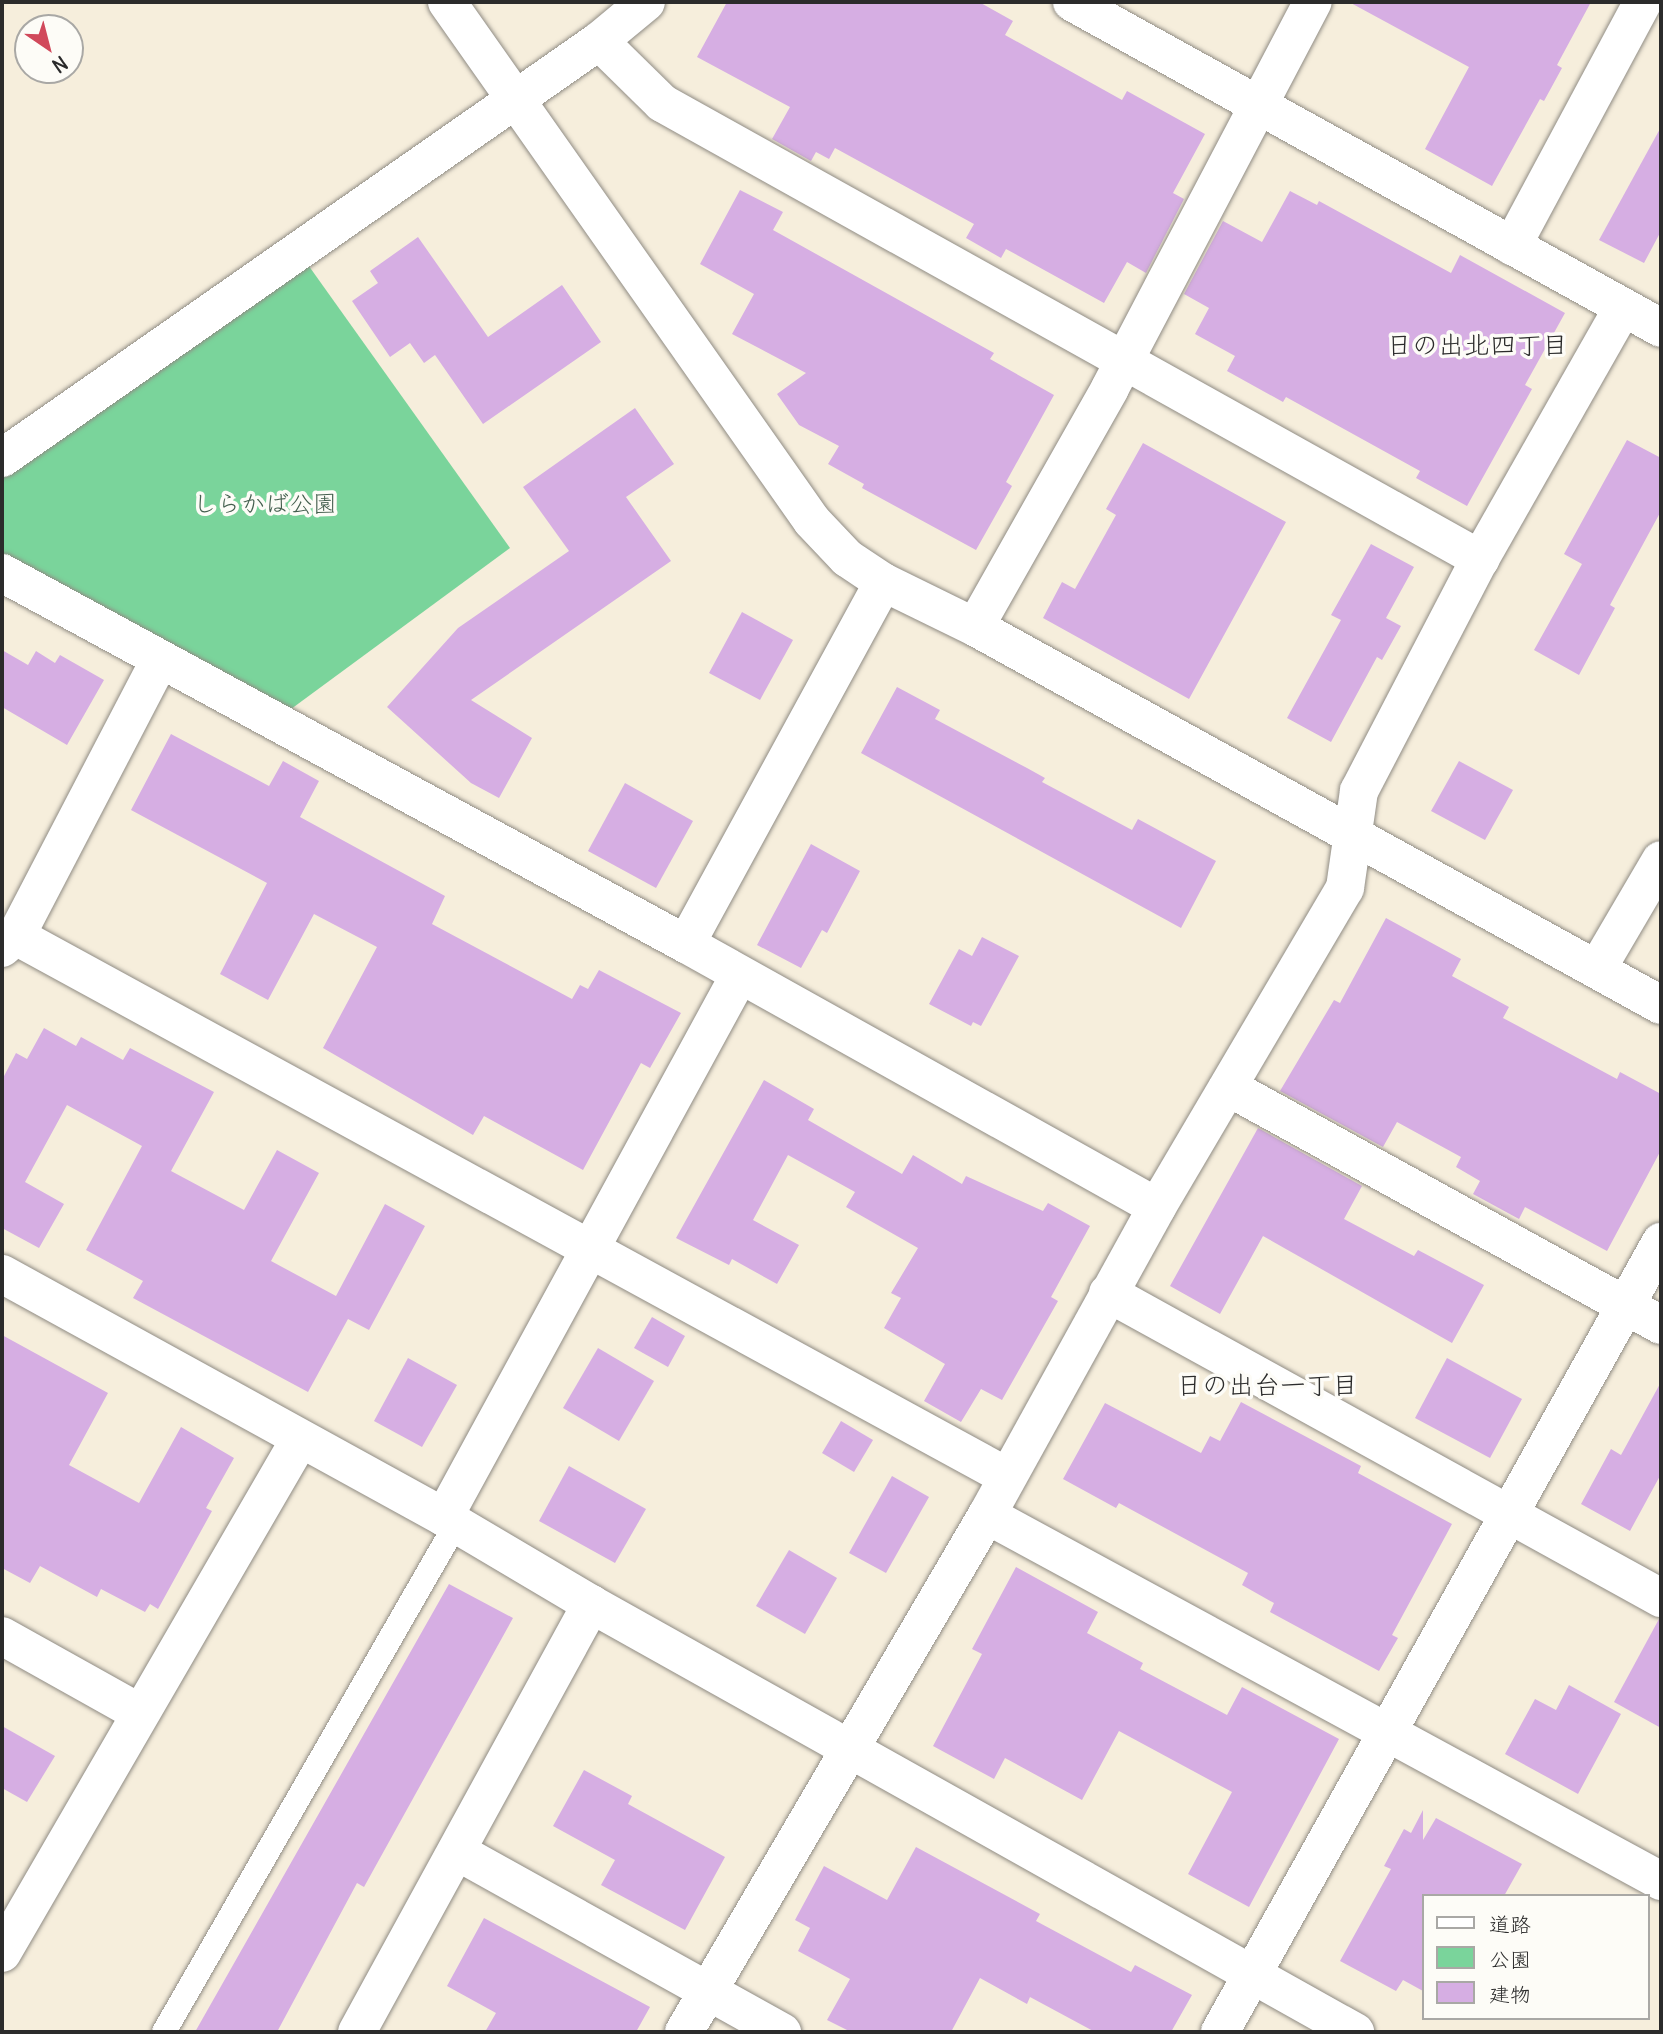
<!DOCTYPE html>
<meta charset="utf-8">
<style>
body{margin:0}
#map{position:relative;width:1663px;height:2034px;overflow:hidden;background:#f6eedc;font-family:Delius,"Klee One",sans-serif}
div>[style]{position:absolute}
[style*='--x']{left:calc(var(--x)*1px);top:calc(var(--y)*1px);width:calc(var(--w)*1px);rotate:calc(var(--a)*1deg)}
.green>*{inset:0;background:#7ad49b}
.building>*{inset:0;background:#d6aee3}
.roads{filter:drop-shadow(0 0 2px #908c84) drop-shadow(0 0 2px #908c84)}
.lane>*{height:24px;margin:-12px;padding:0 12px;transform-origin:12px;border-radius:12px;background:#fff}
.street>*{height:38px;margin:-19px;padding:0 19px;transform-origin:19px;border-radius:19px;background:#fff}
.secondary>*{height:38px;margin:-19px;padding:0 19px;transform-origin:19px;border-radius:19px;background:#fff}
span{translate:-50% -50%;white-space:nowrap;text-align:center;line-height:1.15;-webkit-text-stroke:7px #fdfcf7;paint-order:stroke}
.park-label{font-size:24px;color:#435e4d}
.neighbourhood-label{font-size:26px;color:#2b2b2b}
.frame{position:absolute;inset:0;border:4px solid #2b2b2b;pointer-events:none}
.legend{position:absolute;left:1422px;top:1894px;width:228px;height:126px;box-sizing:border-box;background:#fdfcf7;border:2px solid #a9a8a5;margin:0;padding:9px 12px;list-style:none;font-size:21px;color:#2b2b2b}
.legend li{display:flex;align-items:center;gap:14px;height:35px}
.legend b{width:35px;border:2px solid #a9a8a5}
.north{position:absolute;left:14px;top:14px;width:70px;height:70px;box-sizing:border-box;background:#fdfcf7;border:2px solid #a9a8a5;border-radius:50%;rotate:145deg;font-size:19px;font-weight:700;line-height:28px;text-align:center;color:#2b2b2b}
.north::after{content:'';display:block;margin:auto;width:24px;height:32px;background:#d1495b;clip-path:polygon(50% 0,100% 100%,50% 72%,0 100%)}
</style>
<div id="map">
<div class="green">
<i style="clip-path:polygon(306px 262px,510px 548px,287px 712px,2px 558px,2px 476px)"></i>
</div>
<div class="building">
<i style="clip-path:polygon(727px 2px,979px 2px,1013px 21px,1005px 35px,1122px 100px,1127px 91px,1205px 134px,1173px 193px,1184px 199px,1146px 273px,1127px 262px,1104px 303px,1006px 249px,1001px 258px,966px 238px,974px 224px,835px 148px,829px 159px,816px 152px,811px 161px,772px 139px,790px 107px,697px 57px)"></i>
<i style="clip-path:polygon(1349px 2px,1591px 2px,1557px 65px,1562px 68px,1544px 101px,1540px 99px,1492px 186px,1425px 149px,1469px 67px)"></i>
<i style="clip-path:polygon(1661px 127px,1661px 231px,1644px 263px,1599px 240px)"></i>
<i style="clip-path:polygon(740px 190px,783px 212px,773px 230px,994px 353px,990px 359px,1054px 395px,1006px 482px,1012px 486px,976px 550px,862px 488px,864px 484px,828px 464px,839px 446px,799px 425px,777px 394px,806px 373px,732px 334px,754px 294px,700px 264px)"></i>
<i style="clip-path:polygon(1290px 191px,1317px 205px,1319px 201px,1451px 273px,1460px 255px,1565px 313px,1525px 385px,1532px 389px,1467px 506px,1416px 478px,1420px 471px,1286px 397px,1283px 402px,1227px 371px,1235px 356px,1195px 334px,1209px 308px,1184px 294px,1223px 221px,1262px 242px)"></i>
<i style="clip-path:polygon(418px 237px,488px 337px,562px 285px,601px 342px,483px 424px,435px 355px,424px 363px,410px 343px,390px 357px,352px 301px,378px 283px,370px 271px)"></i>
<i style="clip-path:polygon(635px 408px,674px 464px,626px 497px,671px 561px,471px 700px,532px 738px,499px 798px,471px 783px,387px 707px,458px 628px,569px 551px,523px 487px)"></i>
<i style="clip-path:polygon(1627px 440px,1661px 458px,1661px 511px,1610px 605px,1615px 608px,1579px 675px,1534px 650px,1582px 564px,1564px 554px)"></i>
<i style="clip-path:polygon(1143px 443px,1286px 522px,1189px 699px,1043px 618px,1062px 582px,1075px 589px,1116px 515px,1106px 509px)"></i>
<i style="clip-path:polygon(1371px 544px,1414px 567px,1386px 618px,1401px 626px,1382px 660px,1377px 657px,1331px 742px,1287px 718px,1341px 620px,1331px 615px)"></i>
<i style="clip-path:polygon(742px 612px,793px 640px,760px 700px,709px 673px)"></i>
<i style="clip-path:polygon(2px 650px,28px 665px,36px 651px,55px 663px,60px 655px,104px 680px,67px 745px,2px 707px)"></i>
<i style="clip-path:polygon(897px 687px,940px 710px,935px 719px,1027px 768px,1045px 778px,1042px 782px,1132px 830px,1138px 819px,1216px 861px,1181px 928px,861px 753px)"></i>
<i style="clip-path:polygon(171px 734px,269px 786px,283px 761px,319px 781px,300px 817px,445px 896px,432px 924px,572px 999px,580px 985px,588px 989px,599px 970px,681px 1013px,650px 1068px,641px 1063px,583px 1170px,484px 1116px,473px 1135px,323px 1048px,377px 947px,314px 914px,268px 1000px,220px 974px,267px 883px,131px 810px)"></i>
<i style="clip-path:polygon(1459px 761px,1513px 790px,1485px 840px,1431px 811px)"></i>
<i style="clip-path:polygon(625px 783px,693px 821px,656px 888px,588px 851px)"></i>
<i style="clip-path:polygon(811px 844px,860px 871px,827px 933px,822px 930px,801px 968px,757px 945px)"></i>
<i style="clip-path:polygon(1386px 918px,1461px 959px,1452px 976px,1509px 1007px,1503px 1018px,1617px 1079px,1620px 1072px,1661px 1094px,1661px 1150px,1607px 1251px,1525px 1207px,1519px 1219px,1473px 1194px,1480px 1181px,1456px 1167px,1461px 1157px,1397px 1122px,1383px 1147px,1280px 1091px,1334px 1000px,1340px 1003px)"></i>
<i style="clip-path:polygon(982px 937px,1019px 956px,981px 1026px,973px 1022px,971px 1026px,929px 1004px,959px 949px,972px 956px)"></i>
<i style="clip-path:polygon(44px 1028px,76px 1046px,81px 1037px,123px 1060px,130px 1048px,214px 1092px,171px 1171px,244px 1210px,277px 1150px,319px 1173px,271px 1261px,336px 1296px,385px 1204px,425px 1226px,369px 1330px,348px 1319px,308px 1392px,133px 1298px,143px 1281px,86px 1250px,142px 1146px,67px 1105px,25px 1182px,64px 1204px,39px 1248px,2px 1228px,2px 1080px,16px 1053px,27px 1059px)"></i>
<i style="clip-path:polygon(764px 1080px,814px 1109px,808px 1120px,902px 1174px,913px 1155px,962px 1184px,966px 1176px,1043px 1211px,1048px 1203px,1090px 1226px,1051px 1297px,1058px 1301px,1002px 1400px,981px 1389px,961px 1422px,924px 1401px,945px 1364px,884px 1328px,901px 1298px,891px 1293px,918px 1248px,846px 1207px,855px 1192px,788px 1155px,753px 1220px,799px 1245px,777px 1284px,732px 1259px,729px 1265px,676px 1238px)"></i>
<i style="clip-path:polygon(1258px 1128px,1362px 1186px,1344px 1219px,1414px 1256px,1418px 1250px,1484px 1285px,1452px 1343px,1263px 1236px,1220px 1314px,1170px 1286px)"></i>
<i style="clip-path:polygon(652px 1317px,685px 1336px,668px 1367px,634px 1348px)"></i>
<i style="clip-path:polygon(2px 1335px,108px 1393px,69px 1465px,139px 1503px,181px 1427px,234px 1458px,206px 1508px,212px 1511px,158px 1609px,150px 1604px,145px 1612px,101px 1589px,97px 1597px,40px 1566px,30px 1583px,2px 1568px)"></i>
<i style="clip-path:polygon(598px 1348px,654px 1381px,619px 1441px,563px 1408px)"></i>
<i style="clip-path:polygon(408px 1358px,457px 1385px,422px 1447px,374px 1421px)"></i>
<i style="clip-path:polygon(1447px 1358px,1522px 1399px,1490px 1458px,1415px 1418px)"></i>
<i style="clip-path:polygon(1661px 1382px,1661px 1474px,1630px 1531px,1581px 1504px,1611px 1449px,1621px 1455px)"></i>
<i style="clip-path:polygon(1241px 1402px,1361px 1466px,1358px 1473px,1452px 1524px,1392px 1635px,1398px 1638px,1379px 1671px,1270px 1612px,1274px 1603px,1242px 1585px,1248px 1573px,1119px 1503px,1116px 1508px,1063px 1479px,1105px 1403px,1201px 1453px,1210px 1436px,1220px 1441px)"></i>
<i style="clip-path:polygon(841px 1421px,873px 1440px,854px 1472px,822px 1453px)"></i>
<i style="clip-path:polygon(569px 1466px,646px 1509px,615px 1563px,539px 1521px)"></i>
<i style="clip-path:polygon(892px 1476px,929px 1497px,886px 1573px,849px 1553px)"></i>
<i style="clip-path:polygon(789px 1550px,837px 1578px,805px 1634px,756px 1606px)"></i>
<i style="clip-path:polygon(1016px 1567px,1098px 1612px,1087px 1633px,1143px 1663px,1140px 1669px,1227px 1715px,1242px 1687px,1339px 1739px,1249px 1907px,1188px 1874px,1232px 1792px,1119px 1731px,1082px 1800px,1005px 1758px,994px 1779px,933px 1746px,982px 1654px,972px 1649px)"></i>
<i style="clip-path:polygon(449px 1584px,513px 1618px,364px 1887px,357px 1883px,277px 2032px,195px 2032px)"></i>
<i style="clip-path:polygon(1659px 1619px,1661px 1620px,1661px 1728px,1614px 1702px)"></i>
<i style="clip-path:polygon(1569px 1685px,1621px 1714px,1578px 1794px,1505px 1754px,1535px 1699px,1556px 1710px)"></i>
<i style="clip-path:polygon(2px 1726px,55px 1756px,27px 1802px,2px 1788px)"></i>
<i style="clip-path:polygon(584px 1770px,632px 1796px,628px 1804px,725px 1857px,685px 1930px,601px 1885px,615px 1860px,553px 1826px)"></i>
<i style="clip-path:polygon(1423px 1810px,1423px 1840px,1436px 1818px,1522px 1864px,1504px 1896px,1423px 1896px,1423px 1991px,1403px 1980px,1396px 1991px,1340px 1961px,1391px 1869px,1384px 1866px,1404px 1829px,1411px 1833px)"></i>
<i style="clip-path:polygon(916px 1847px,1040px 1914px,1036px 1921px,1131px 1972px,1135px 1965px,1192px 1995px,1171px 2032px,1095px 2032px,1030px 1997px,1027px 2004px,980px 1978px,951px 2032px,851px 2032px,827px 2020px,850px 1979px,798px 1951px,810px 1928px,795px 1920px,824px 1866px,887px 1900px)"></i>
<i style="clip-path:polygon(484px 1918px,650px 2007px,636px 2032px,485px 2032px,496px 2013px,447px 1986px)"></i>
</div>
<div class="roads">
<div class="lane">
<i style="--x:164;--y:2032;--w:586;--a:-60.11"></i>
</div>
<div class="street">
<i style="--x:1072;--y:2;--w:673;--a:28.96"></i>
<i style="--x:599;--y:41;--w:88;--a:44.5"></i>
<i style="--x:662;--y:103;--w:937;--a:29.14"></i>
<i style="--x:1512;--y:246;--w:277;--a:-61.8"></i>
<i style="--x:2;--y:458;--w:728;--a:-34.93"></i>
<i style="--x:599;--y:41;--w:61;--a:-39.7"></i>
<i style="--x:2;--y:573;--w:778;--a:28.48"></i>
<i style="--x:686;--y:944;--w:539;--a:29.18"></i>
<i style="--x:975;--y:627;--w:274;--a:-60.5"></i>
<i style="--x:1110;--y:388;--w:436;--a:-62.3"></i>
<i style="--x:16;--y:936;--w:1128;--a:28.61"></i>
<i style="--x:686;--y:944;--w:412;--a:-61.4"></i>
<i style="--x:2;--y:948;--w:18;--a:-41"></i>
<i style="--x:16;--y:936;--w:312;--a:-62.5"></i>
<i style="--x:1597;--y:969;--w:126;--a:-59.6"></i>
<i style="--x:1228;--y:1087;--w:494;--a:28.8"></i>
<i style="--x:2;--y:1274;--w:504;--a:28.8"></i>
<i style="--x:444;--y:1517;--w:171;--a:30.6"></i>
<i style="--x:591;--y:1604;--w:876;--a:29.26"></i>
<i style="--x:1108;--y:1293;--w:632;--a:28.88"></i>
<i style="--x:987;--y:1515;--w:767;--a:28.5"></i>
<i style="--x:444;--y:1517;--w:616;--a:-61.4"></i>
<i style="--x:2;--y:1636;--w:158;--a:29.2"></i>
<i style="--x:458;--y:1852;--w:371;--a:29.1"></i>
<i style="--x:2;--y:1953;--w:594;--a:-59.9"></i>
<i style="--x:357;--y:2032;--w:488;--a:-61.3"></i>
<i style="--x:684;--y:2032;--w:599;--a:-59.63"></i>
<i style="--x:987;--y:1515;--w:352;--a:-61.1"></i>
<i style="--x:1157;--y:1207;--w:370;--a:-59.5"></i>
<i style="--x:1345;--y:888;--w:98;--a:-81.8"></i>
<i style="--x:1359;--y:791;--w:262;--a:-62.5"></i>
<i style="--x:1480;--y:559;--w:288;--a:-60.4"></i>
<i style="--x:1220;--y:2032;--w:905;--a:-60.83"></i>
</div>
<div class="secondary">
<i style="--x:447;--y:2;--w:634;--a:54.88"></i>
<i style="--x:812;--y:521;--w:51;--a:46.6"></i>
<i style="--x:847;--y:558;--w:43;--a:33.7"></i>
<i style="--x:883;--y:582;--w:102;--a:26.1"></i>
<i style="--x:975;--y:627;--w:783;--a:28.86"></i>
</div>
</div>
<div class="park-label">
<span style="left:265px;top:504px">しらかば公園</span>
</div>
<div class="neighbourhood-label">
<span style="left:1477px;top:345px">日の出北四丁目</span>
<span style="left:1267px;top:1385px">日の出台一丁目</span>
</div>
<div class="frame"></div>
<ul class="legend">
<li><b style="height:9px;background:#fff"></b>道路</li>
<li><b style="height:19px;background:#7ad49b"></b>公園</li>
<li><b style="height:19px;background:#d6aee3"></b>建物</li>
</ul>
<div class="north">N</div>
</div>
